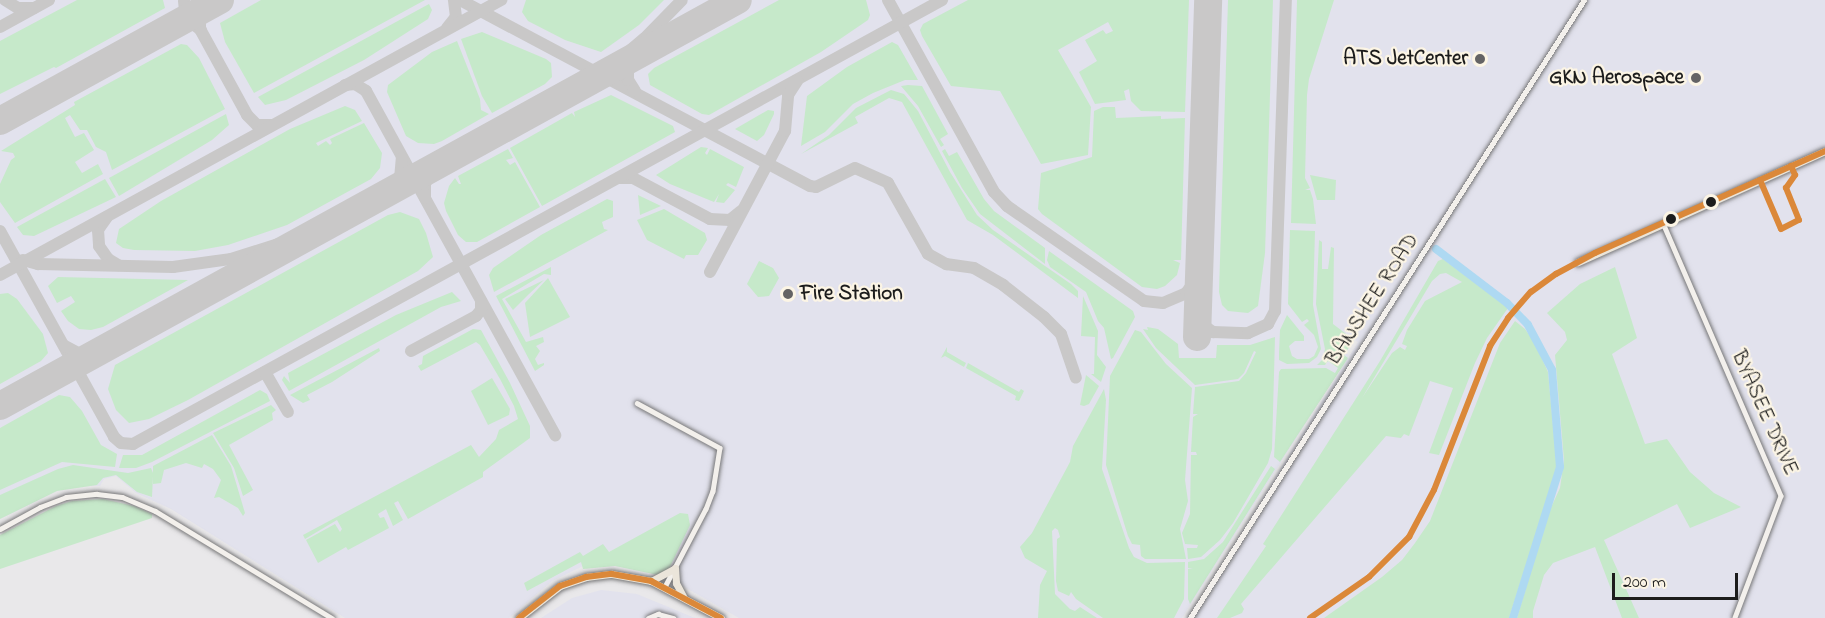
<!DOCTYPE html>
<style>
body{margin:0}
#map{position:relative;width:1825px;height:618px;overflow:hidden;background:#e9e8ea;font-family:"Indie Flower",sans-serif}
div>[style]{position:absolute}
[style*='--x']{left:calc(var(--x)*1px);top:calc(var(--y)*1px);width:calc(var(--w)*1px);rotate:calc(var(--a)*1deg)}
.built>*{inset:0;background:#e2e2ed}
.green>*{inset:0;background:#c6e9ca}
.river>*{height:8px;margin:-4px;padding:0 4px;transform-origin:4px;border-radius:4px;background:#aed9f2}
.taxiway>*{height:12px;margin:-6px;padding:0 6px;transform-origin:6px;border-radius:6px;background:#c9c8c8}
.runway>*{height:28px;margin:-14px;padding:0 14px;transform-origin:14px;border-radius:14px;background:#c9c8c8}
.roads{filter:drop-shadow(0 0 2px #787879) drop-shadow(0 0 2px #787879)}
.minor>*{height:4.5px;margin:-2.25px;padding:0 2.25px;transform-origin:2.25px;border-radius:2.25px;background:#f3f0ec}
.tertiary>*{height:5px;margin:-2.5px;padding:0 2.5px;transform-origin:2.5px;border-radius:2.5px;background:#f3f0ec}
.primary>*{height:7px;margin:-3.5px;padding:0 3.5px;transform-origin:3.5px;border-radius:3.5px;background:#ebe5da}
.bus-1>*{height:6px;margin:-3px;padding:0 3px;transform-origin:3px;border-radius:3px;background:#db8839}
.dots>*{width:16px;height:16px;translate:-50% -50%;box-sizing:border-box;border:3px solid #fcf5e5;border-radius:50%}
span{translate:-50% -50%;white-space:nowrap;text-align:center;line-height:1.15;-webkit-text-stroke:4.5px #fcf5e5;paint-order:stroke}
.poi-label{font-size:21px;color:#1c1c1c;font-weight:700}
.right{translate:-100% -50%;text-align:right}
.left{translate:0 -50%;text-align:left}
.street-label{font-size:21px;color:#1c1c1c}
.scale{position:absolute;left:1612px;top:573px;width:126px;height:27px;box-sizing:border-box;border:3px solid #1c1c1c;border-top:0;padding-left:8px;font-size:18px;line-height:21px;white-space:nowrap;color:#1c1c1c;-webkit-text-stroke:4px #fcf5e5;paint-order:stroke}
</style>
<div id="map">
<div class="built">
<i style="clip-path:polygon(0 0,1825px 0,1825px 618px,1189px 618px,1358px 342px,1354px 339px,1345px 352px,1349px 355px,1182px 618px,739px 618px,658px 572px,611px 562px,583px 566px,552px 581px,509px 618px,345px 618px,171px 509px,136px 493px,116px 476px,104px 479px,100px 486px,80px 485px,57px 491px,0 519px)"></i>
<i style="clip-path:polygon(601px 590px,637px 594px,695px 618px,541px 618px,572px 598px)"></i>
</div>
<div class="green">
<i style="clip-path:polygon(77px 0,163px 0,165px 8px,56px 68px,54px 67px,0 94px,0 41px)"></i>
<i style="clip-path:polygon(261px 0,425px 0,254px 93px,225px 42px,220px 23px)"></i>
<i style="clip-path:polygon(526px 0,664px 0,639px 25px,601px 52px,565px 40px,528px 21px,522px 12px)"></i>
<i style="clip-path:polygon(779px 0,866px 0,870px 15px,868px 20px,821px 52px,709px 115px,702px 114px,650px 85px,648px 74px,654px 68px)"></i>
<i style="clip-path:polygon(968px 0,1189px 0,1185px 112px,1141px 111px,1131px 101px,1129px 89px,1124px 91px,1126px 100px,1095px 104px,1079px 72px,1097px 61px,1085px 40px,1103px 30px,1106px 34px,1113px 31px,1108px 22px,1058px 50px,1091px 107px,1088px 155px,1041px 164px,1000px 91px,951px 86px,922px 36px,920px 30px,923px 24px)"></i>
<i style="clip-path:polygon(1228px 0,1273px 0,1265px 253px,1258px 306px,1248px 313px,1228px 311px,1222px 305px,1219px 292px)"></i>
<i style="clip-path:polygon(1297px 0,1334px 0,1309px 79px,1307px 95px,1305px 178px,1310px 188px,1305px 190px,1310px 190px,1313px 199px,1316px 224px,1291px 223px)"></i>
<i style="clip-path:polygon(429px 4px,432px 10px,428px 19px,364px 60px,286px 100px,265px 105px,258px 97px)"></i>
<i style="clip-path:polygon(482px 32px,546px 59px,551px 63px,552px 77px,545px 84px,492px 113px,482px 96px,461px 39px)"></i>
<i style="clip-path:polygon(457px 41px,480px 99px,481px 110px,489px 114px,442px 141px,434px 144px,418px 143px,406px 136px,387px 92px,388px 85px,432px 52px)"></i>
<i style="clip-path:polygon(892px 42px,898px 45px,918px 80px,905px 80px,873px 93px,853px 104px,825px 132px,801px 146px,807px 96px,847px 67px)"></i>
<i style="clip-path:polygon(181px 44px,187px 45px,199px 58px,225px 109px,112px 170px,106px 152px,96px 147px,87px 130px,80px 130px,70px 115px,65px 118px,75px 137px,84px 133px,94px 150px,75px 162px,82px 173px,98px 164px,103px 174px,15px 223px,0 202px,0 184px,11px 160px,15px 157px,13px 153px,1px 151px,75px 105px,74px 102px)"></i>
<i style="clip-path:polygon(908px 85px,922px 86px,948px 134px,940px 139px,944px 145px,941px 147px,918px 106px,901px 86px)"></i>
<i style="clip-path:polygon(891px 90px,904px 94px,918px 111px,950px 172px,977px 215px,993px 230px,1071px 284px,1078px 291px,1078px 298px,993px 235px,967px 220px,902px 102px,889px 98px,855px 117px,858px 123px,801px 154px,829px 135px,856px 108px)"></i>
<i style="clip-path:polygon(611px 95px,673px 126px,675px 132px,542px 206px,510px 148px,572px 113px,575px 117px,574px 112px)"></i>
<i style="clip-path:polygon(345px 106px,355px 110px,362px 121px,316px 143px,318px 146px,326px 141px,330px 145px,332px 143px,330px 139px,364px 123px,382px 153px,380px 168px,371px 179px,287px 225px,228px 245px,195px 251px,134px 250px,123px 248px,116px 243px,119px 229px,161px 201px,290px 129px)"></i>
<i style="clip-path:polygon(1103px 107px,1115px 107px,1116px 118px,1161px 116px,1161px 119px,1185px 118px,1181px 260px,1173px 260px,1180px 263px,1177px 275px,1165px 286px,1157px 289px,1142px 287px,1042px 214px,1038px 209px,1041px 173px,1092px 157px,1094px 111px)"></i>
<i style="clip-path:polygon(768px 110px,774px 111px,774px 114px,764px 135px,757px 141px,735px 129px)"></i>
<i style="clip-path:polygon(226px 114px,229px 125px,212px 140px,119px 196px,109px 178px)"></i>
<i style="clip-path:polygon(701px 147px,708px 148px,705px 153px,707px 155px,710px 149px,744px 167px,736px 187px,728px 183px,726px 185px,735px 190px,724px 203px,716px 202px,719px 194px,714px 202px,670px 184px,656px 175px)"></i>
<i style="clip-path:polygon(508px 149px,513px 158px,506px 160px,510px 165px,515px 162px,540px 207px,477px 242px,466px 242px,458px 235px,446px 211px,444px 203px,449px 186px,455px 178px,459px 184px,461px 184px,458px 176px)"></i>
<i style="clip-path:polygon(945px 149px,949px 156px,957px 152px,984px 199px,994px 211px,1045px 248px,1045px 264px,980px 214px,962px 188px,942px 151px)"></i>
<i style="clip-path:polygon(1310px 175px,1336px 180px,1335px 200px,1317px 200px)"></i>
<i style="clip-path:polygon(105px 179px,116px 197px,34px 236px,23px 235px,17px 227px)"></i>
<i style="clip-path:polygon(638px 195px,640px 196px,661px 206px,640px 215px)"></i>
<i style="clip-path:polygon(607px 199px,613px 201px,613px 217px,602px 222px,604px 229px,608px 230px,494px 292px,489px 275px,493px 268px,541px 235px)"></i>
<i style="clip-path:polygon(664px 209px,705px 233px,707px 240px,698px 255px,686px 255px,684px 259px,647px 240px,637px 220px)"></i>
<i style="clip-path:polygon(400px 212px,419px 219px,426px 233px,433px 257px,418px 271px,188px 400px,149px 419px,129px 423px,116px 410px,108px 389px,115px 365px,388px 215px)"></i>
<i style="clip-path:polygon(1290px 230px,1315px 231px,1313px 305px,1321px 349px,1317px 357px,1309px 363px,1287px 364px,1279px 360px,1279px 353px,1280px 330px,1287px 315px,1304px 336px,1304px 341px,1295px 341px,1289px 346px,1292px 356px,1297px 359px,1309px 359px,1314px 356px,1318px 347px,1314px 335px,1304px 325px,1309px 321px,1307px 319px,1302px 322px,1288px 304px)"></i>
<i style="clip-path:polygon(1319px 240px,1322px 242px,1322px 269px,1328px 269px,1331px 247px,1334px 248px,1333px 324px,1354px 340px,1344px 355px,1348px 358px,1280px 462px,1274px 457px,1279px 372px,1281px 369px,1326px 368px,1335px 373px,1338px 368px,1328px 361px,1325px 365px,1317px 365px,1323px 359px,1325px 349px,1316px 304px)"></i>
<i style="clip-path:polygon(1049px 251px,1133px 311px,1135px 317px,1113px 358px,1111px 359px,1104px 328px,1098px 321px,1086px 292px,1050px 267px,1047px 260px)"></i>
<i style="clip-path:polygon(evenodd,1443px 259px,1508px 308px,1487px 338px,1475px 363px,1439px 455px,1429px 453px,1453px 388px,1430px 381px,1409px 436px,1404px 434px,1401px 438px,1386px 436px,1241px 604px,1244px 609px,1242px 613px,1230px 618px,1217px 618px,1266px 546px,1263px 544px,1380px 361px,1438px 261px,1443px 259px,1446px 273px,1462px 282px,1425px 301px,1407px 330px,1402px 344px,1407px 346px,1405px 350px,1400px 347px,1392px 353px,1362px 398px,1432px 281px,1440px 274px,1446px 273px)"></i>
<i style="clip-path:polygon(759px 261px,773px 268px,779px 278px,769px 296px,758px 297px,747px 284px)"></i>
<i style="clip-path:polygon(551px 267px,551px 275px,544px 274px,502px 299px,526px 342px,543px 337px,544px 342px,536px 346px,540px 351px,535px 359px,538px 365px,544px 363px,544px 365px,535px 371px,496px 296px)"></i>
<i style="clip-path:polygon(1615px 267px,1637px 338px,1612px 354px,1645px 444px,1667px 439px,1690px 472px,1714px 493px,1741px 507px,1690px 528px,1677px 504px,1604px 540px,1639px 618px,1622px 618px,1595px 547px,1553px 563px,1544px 575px,1533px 611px,1533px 618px,1517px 618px,1548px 514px,1560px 488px,1564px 460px,1555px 355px,1567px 340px,1565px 332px,1547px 313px,1580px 284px)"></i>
<i style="clip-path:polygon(58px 277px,188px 280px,103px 327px,91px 330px,79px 329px,68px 321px,61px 311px,75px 302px,71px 296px,57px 303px,48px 286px)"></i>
<i style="clip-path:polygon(548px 278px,570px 317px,530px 337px,525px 303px)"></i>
<i style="clip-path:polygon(544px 280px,529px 294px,513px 310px,505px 299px)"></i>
<i style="clip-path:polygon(452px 292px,461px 301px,441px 307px,289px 391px,282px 380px,284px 376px,290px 383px,288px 373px,396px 315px)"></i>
<i style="clip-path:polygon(8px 293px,17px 299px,43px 334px,48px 353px,41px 361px,0 384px,0 294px)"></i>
<i style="clip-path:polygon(1083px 296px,1098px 331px,1097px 355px,1106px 367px,1101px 382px,1091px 374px,1094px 374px,1095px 337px,1081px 336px)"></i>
<i style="clip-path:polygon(1515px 321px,1525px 329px,1535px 343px,1548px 372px,1557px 468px,1509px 618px,1324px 618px,1382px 577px,1402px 560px,1415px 543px,1430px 521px,1500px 343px)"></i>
<i style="clip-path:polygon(1147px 327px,1158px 329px,1178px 344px,1179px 358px,1216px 358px,1217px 345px,1250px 345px,1275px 337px,1272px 449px,1268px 463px,1233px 523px,1220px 540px,1201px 557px,1188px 559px,1187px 548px,1197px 548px,1198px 545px,1185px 544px,1182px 533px,1190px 514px,1191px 455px,1197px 455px,1196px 452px,1191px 452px,1193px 417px,1198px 414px,1193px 414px,1195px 387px,1239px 381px,1246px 373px,1256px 352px,1254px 351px,1244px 373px,1238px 379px,1195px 385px,1156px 348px,1143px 329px,1148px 330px)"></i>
<i style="clip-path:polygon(473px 329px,481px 330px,510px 383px,530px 426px,530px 438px,483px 472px,483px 477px,408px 519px,398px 501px,394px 503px,403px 520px,393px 526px,386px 509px,378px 514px,380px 518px,384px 517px,389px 528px,348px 550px,346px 547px,318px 563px,306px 540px,335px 524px,340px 532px,342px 529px,337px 520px,305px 539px,303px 535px,471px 445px,479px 457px,496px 439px,499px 430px,518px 419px,514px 406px,500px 379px,480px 345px,476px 342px,421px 371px,418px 366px,422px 364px,423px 356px)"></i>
<i style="clip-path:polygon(1135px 330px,1141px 332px,1166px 364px,1192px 388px,1185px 480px,1188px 501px,1180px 529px,1186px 559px,1145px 559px,1141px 556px,1140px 545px,1132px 544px,1128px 536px,1106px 465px,1110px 376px)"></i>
<i style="clip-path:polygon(947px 347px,947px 352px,966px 363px,964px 367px,945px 356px,941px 358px)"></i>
<i style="clip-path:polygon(379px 348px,380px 351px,332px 382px,307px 395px,310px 400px,303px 403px,290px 395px)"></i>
<i style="clip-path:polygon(968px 363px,1019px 392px,1021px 389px,1024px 391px,1019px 401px,1015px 400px,1016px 396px,966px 368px)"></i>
<i style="clip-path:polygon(1086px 375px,1099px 386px,1089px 404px,1084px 406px,1080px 405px)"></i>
<i style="clip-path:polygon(492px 378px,510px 409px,509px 415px,488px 425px,471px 391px)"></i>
<i style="clip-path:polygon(1104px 389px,1106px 400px,1102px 469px,1129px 548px,1134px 557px,1147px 563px,1185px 562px,1184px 599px,1174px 618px,1103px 618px,1076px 599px,1071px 592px,1069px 596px,1058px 591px,1056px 581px,1057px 539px,1060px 537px,1058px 530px,1055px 528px,1052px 531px,1055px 594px,1070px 609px,1075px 611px,1080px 607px,1097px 618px,1038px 618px,1040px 585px,1047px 571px,1025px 558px,1020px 547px,1032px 533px,1070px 462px,1073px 446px)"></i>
<i style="clip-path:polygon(260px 390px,267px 394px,270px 401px,152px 462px,136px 468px,119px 468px,123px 455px,142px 455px)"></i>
<i style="clip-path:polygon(59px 395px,70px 397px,82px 411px,101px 445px,117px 454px,115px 467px,62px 462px,0 490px,0 428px)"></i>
<i style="clip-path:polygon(271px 405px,276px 410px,272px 413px,273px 420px,229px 445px,253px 490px,243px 496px,234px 468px,213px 433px)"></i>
<i style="clip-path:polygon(212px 435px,231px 466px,245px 513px,243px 516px,238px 508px,219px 497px,214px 498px,221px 480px,213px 469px,204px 464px,202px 468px,186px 463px,164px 470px,161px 483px,153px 484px,153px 476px,152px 497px,137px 492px,116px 475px,103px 478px,97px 485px,57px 491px,0 519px,0 495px,58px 469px,73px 465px,128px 473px,151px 468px,153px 473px,153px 466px)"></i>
<i style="clip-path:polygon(1271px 466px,1275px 469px,1190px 604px,1188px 599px,1188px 569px,1193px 568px,1188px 568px,1188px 562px,1204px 559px,1223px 542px)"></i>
<i style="clip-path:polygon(103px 499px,134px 506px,152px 514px,152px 518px,0 569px,0 535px,56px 506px,72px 501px)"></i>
<i style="clip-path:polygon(680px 513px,688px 514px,690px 525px,669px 569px,658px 575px,615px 566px,583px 569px,581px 562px,527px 591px,524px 583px,580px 552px,583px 556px,603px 544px,609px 552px)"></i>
</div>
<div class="river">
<i style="--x:1436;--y:249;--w:89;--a:37.3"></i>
<i style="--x:1507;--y:303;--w:30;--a:46"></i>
<i style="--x:1528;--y:325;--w:51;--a:61.9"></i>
<i style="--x:1552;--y:370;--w:97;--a:85.3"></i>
<i style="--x:1560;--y:467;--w:158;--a:107.3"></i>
</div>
<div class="taxiway">
<i style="--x:5;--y:0;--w:15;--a:32"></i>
<i style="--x:18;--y:8;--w:16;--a:0"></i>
<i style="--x:460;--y:0;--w:396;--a:28"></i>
<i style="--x:810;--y:186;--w:6;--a:9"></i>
<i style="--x:816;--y:187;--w:43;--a:-26"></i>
<i style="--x:855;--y:168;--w:36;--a:24"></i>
<i style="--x:888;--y:183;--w:81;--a:60.6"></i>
<i style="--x:928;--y:254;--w:21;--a:29"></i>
<i style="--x:946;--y:264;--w:28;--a:8"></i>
<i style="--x:974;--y:268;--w:34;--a:30"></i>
<i style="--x:1003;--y:285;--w:52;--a:38"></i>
<i style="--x:1044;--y:317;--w:24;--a:45"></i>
<i style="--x:1061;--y:334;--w:46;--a:71.2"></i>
<i style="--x:888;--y:0;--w:219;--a:61.1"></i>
<i style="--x:994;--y:192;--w:19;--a:47"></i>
<i style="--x:1007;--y:206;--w:167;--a:34.7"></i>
<i style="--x:1144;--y:301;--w:19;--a:6"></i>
<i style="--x:1163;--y:303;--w:25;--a:-23"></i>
<i style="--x:1186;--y:293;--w:15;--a:-53"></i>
<i style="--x:1195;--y:281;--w:20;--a:-75"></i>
<i style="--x:184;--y:1;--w:9;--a:84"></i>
<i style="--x:185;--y:10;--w:13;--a:113"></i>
<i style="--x:180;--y:22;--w:13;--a:9"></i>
<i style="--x:193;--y:24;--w:10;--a:37"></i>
<i style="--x:206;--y:8;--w:12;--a:121"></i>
<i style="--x:200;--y:18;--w:11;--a:90"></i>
<i style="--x:200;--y:29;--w:98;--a:61.3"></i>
<i style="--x:247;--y:115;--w:14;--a:45"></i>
<i style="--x:257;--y:125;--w:14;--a:0"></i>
<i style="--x:0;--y:27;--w:56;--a:-28.9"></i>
<i style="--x:447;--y:28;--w:14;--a:-51"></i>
<i style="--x:456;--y:17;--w:17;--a:-97"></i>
<i style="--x:345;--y:85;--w:10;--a:-6"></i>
<i style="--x:355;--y:84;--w:13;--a:32"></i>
<i style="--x:366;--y:91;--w:393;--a:61.2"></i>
<i style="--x:635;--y:91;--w:13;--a:-122"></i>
<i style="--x:628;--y:80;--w:10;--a:-90"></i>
<i style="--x:628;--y:70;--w:20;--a:-53"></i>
<i style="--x:548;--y:104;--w:86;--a:-32.2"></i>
<i style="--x:621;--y:58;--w:30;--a:-40"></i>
<i style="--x:644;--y:39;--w:54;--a:-45.7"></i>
<i style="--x:620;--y:178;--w:13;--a:0"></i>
<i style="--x:633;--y:178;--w:87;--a:28"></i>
<i style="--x:710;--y:219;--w:20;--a:3"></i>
<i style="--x:730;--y:220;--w:14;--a:-39"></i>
<i style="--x:393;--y:189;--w:12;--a:-55"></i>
<i style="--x:400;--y:179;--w:21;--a:-85"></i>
<i style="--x:425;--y:198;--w:14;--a:-90"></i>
<i style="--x:425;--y:184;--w:19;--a:-65"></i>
<i style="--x:107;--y:217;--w:16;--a:125"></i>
<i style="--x:98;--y:230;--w:16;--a:86"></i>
<i style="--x:99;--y:246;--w:16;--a:55"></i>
<i style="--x:108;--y:259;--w:12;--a:31"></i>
<i style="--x:0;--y:231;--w:235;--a:61"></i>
<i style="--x:114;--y:437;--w:9;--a:41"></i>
<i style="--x:121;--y:443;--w:12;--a:5"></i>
<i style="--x:133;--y:444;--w:923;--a:-28.76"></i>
<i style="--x:23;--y:260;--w:16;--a:15"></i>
<i style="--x:38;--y:264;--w:135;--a:1.3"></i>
<i style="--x:173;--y:267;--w:59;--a:-7.9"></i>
<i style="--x:231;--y:259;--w:89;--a:-17.6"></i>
<i style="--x:710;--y:272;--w:160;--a:-62"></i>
<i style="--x:785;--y:131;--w:36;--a:-85"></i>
<i style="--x:788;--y:95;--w:17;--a:-57"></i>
<i style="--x:0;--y:275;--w:572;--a:-28.76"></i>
<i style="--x:1198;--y:315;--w:14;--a:56"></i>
<i style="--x:1206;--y:327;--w:9;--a:36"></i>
<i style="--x:1213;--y:332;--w:35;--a:2"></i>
<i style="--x:1248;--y:333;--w:22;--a:-24"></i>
<i style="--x:1268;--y:324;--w:15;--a:-62"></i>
<i style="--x:1275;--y:311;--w:311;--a:-88"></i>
<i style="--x:65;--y:346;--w:17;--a:28"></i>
<i style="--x:80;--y:354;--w:17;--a:-7"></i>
<i style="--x:411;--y:351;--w:74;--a:-28.3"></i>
<i style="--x:476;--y:316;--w:8;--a:-50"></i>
<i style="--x:481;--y:310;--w:9;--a:-90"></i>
<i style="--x:265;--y:372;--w:46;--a:60.1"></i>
</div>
<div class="runway">
<i style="--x:0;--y:121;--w:251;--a:-28.8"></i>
<i style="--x:1197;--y:337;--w:337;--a:-88.1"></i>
<i style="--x:0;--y:406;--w:842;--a:-28.82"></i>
</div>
<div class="roads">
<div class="minor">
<i style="--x:1663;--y:223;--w:297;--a:66.6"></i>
<i style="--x:1781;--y:496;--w:130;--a:110.7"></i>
<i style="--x:637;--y:403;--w:94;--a:28.5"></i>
<i style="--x:720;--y:448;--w:44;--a:99.2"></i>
<i style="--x:713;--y:491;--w:19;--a:111"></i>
<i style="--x:706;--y:509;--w:88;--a:117.7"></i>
<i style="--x:648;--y:618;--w:11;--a:-22"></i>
<i style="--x:658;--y:614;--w:16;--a:15"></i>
<i style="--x:1190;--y:618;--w:733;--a:-57.48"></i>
</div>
<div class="tertiary">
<i style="--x:0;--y:529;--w:46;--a:-28.8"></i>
<i style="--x:40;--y:507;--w:28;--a:-21"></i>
<i style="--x:66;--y:497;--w:31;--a:-6"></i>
<i style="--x:97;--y:494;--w:25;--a:7"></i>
<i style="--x:122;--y:497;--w:36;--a:23"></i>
<i style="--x:155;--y:511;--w:207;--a:31.2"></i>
</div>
<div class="primary">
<i style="--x:1578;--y:262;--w:271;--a:-24.2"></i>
<i style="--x:675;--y:568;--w:15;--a:86"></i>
<i style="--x:676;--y:583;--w:15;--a:62"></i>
<i style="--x:651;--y:581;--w:27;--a:-28"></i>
<i style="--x:519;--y:618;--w:52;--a:-38"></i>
<i style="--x:560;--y:586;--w:28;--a:-19"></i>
<i style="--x:586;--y:577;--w:26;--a:-7"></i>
<i style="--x:612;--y:574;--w:40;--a:10"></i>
<i style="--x:651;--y:581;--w:79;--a:27.9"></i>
</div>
</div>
<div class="bus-1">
<i style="--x:1760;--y:180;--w:53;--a:66.8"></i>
<i style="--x:1781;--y:229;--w:20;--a:-27"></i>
<i style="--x:1799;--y:220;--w:35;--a:-112"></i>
<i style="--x:1786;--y:188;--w:16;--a:-55"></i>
<i style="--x:1795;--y:175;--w:10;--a:-114"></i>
<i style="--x:519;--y:618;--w:52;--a:-38"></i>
<i style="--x:560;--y:586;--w:28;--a:-19"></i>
<i style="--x:586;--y:577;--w:26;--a:-7"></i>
<i style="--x:612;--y:574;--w:40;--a:10"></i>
<i style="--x:651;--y:581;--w:79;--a:27.9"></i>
<i style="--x:1310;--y:618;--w:72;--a:-34.8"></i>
<i style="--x:1369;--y:577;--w:57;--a:-45"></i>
<i style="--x:1409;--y:537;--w:53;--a:-62"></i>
<i style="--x:1434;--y:490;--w:155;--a:-68.7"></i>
<i style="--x:1490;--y:346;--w:33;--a:-57"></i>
<i style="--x:1508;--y:318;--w:35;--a:-49"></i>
<i style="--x:1531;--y:292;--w:31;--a:-36"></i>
<i style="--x:1556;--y:274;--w:44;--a:-28.3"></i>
<i style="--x:1595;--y:253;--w:252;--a:-23.9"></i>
</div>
<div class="dots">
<i style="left:1480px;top:59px;background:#646364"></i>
<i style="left:1696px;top:78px;background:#646364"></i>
<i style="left:1711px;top:202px;background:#1c1c1c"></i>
<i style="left:1671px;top:219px;background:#1c1c1c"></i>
<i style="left:788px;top:294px;background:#646364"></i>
</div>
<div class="poi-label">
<span class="right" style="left:1468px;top:59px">ATS JetCenter</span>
<span class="right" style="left:1684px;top:78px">GKN Aerospace</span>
<span class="left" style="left:800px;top:294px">Fire Station</span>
</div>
<div class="street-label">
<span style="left:1373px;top:300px;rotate:-57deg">BANSHEE ROAD</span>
<span style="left:1764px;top:413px;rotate:66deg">BYASEE DRIVE</span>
</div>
<div class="scale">200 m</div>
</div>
